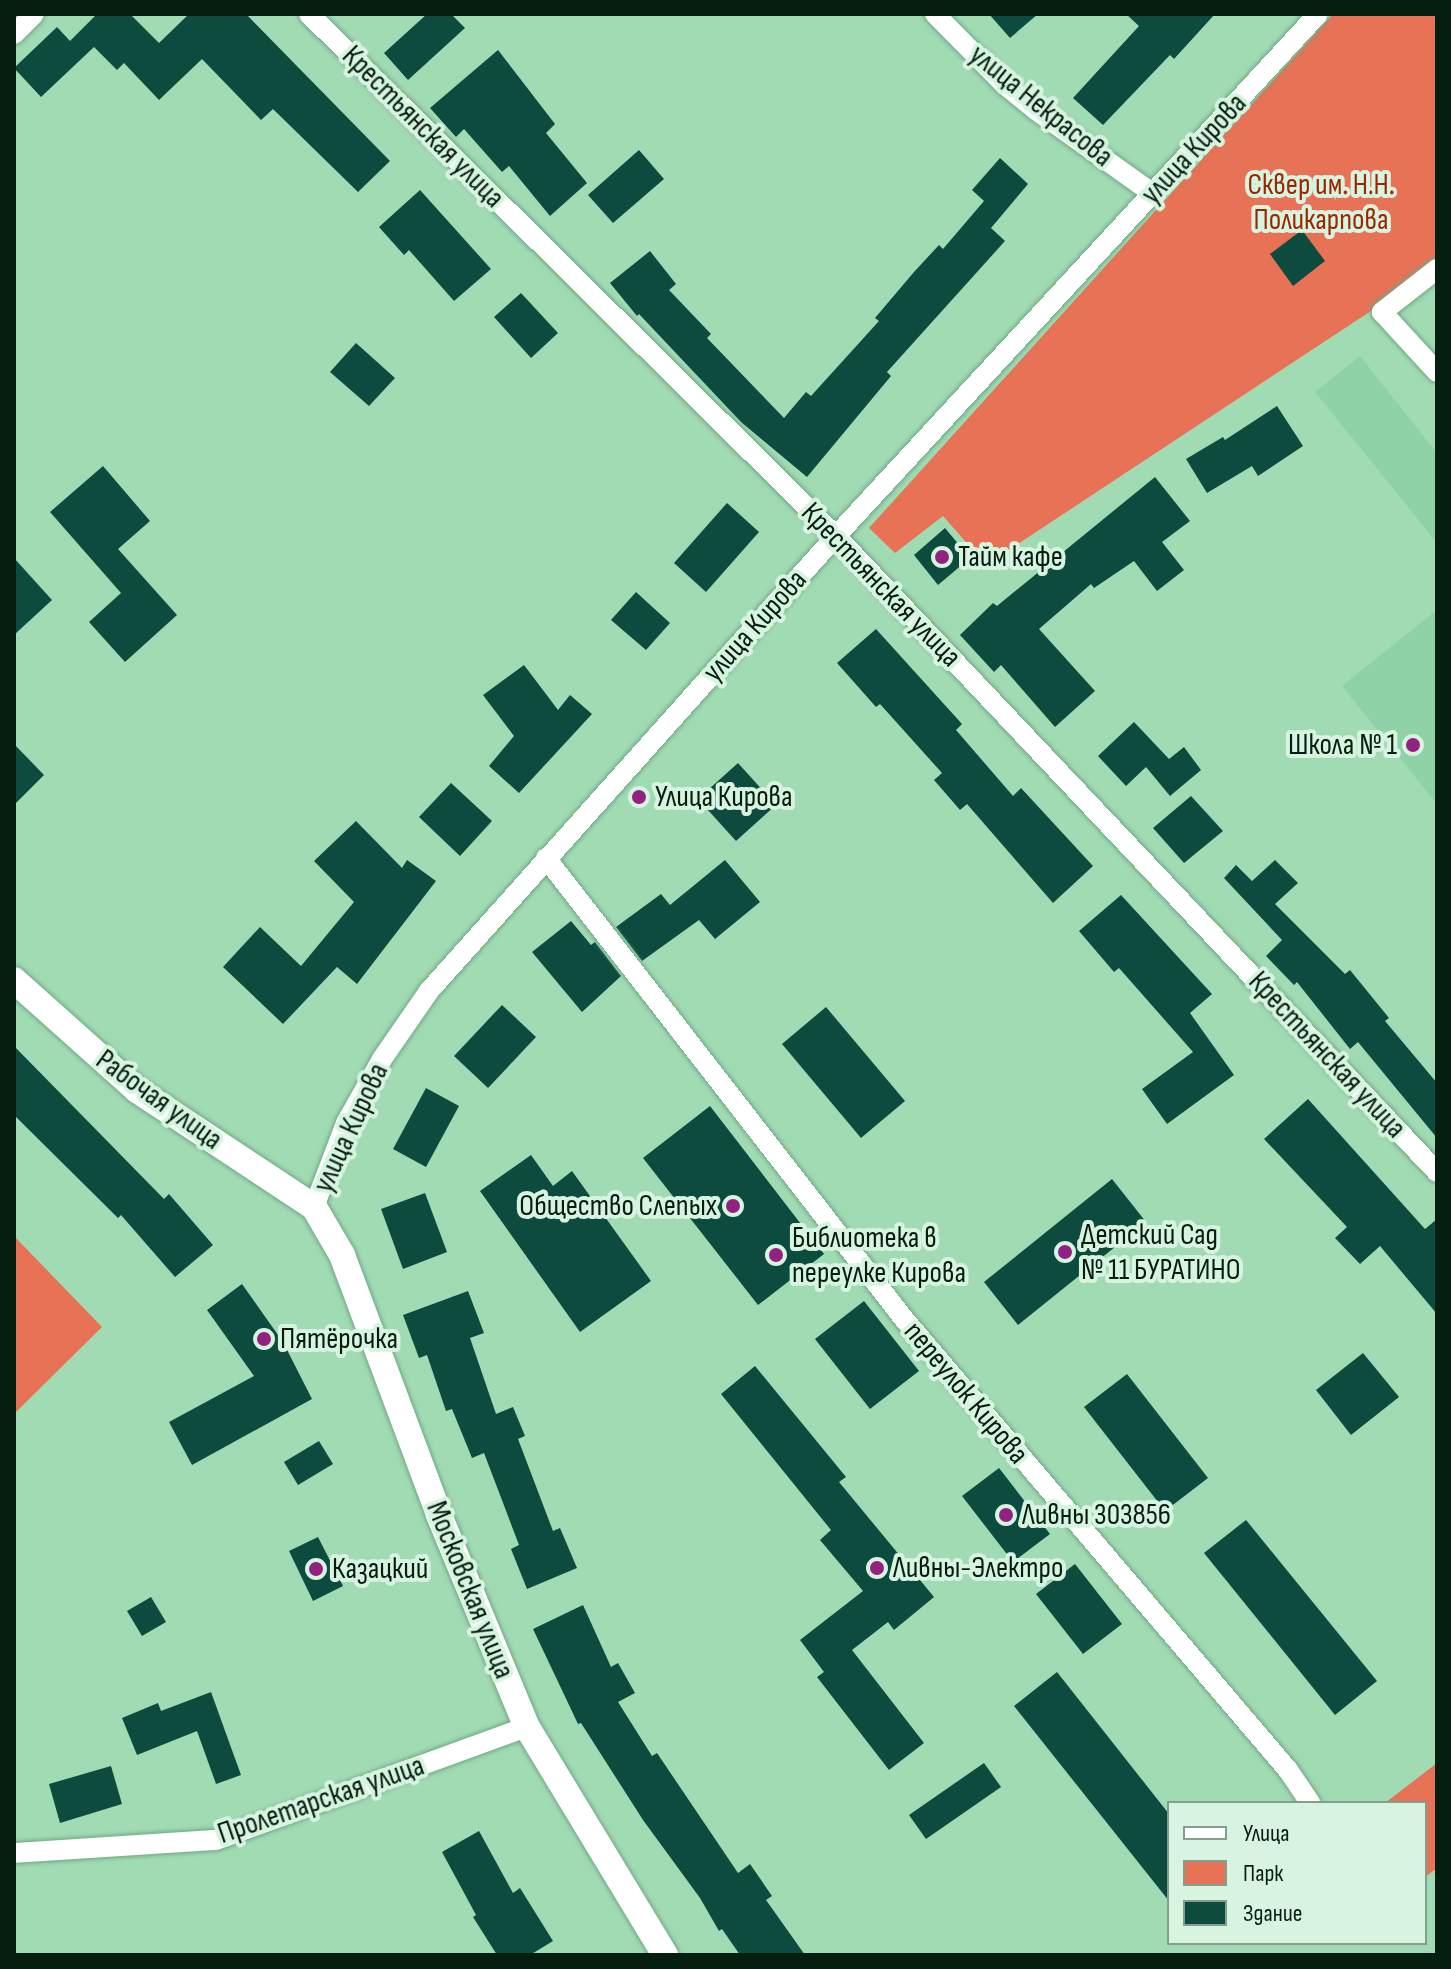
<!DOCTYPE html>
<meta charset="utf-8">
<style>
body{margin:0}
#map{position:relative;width:1451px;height:1969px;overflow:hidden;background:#a1dbb4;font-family:"Sofia Sans Condensed",sans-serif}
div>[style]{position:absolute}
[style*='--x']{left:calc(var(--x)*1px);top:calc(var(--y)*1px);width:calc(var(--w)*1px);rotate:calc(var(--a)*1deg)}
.built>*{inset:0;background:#90d2a7}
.green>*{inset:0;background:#e77255}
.building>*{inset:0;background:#0c4b3e}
.roads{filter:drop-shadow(0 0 2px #6fa883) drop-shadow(0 0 2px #6fa883)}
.minor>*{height:20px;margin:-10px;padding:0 10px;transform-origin:10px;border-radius:10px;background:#fff}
.tertiary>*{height:26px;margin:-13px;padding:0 13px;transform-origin:13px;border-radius:13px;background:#fff}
.dots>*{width:22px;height:22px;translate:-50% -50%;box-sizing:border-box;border:4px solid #d7f4e0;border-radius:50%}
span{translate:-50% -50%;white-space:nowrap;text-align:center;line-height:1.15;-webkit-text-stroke:8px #d7f4e0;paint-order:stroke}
.street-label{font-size:30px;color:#061e10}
.park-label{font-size:30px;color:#9b2601}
.poi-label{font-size:30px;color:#061e10}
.left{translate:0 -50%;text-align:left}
.right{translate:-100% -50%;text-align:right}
.frame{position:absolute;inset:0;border:16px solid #061e10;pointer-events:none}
.legend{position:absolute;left:1167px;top:1801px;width:260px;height:144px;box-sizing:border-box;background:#d7f4e0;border:2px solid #839e8d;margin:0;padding:10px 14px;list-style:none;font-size:24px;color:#061e10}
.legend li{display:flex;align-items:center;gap:16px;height:40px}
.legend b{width:40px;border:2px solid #839e8d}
</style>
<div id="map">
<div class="built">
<i style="clip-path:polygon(1360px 356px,1437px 453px,1437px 543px,1315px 392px)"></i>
<i style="clip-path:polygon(1437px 610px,1437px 804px,1342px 686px)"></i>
</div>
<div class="green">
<i style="clip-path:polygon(1333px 14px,1437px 14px,1437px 259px,1377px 307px,986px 565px,943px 516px,895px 553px,869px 528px)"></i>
<i style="clip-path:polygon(14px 1236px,102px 1327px,14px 1414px)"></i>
<i style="clip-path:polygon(1437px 1763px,1437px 1868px,1425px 1877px,1425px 1803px,1385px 1803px)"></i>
</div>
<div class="building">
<i style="clip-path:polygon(97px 14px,130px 14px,159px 43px,189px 14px,246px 14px,390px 161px,358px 192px,273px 109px,261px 120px,202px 59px,159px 100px,124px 63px,117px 70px,94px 47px,41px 97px,14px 68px,57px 27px,70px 41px)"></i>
<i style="clip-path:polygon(427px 14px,451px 14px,465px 28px,408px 80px,384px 53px)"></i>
<i style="clip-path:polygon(989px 14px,1038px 14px,1010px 38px)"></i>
<i style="clip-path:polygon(1126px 14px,1215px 14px,1174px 59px,1170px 55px,1103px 125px,1073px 98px,1139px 26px)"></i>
<i style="clip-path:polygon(498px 50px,555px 124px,546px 133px,587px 183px,550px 216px,509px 166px,502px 172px,464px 129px,456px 137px,430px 108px)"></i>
<i style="clip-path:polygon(639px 150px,664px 179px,613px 223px,588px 195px)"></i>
<i style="clip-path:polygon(1000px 158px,1028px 184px,991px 228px,1005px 241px,887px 372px,891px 376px,807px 477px,741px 422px,639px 314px,637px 316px,610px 283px,650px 251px,676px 284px,669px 290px,711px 334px,707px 338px,784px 418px,806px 392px,811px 396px,879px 321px,875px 318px,914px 272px,939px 245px,943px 249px,984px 201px,972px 190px)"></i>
<i style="clip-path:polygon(420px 190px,491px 269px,454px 301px,409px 250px,404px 255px,379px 227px)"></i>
<i style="clip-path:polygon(1302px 230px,1325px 261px,1293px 286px,1270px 254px)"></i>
<i style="clip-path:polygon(521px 293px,558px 333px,531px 358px,494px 317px)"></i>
<i style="clip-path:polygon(356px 343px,395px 378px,369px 406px,330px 372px)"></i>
<i style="clip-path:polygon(1277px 406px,1303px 446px,1258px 476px,1252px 466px,1207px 493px,1186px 459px,1223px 437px,1225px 440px)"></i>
<i style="clip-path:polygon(103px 466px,150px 521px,118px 549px,177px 615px,125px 662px,89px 622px,121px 593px,50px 512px)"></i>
<i style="clip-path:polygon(1155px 477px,1190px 521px,1162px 542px,1184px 570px,1157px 591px,1134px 561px,1094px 588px,1091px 584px,1039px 629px,1095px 691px,1055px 727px,1001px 665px,994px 672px,960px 635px,993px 603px,997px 606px)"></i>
<i style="clip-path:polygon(727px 503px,759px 532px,706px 592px,674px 563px)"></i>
<i style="clip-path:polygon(945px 528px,970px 558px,938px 585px,914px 555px)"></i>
<i style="clip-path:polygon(14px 558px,52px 600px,14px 635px)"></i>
<i style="clip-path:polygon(636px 592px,670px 623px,646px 650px,611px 620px)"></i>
<i style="clip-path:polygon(876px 629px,962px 724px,956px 730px,1013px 796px,1021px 788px,1093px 866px,1053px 903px,967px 804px,960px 810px,934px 780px,942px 773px,880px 704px,876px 707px,837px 663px)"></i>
<i style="clip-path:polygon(524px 665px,558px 710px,570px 695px,592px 714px,519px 793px,489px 766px,514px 736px,483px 695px)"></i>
<i style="clip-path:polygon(1134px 722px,1169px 759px,1184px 747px,1201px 770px,1170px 796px,1146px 767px,1126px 786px,1098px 756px)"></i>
<i style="clip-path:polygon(14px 744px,44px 775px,14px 805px)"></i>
<i style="clip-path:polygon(738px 763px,776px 805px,736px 841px,698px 799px)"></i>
<i style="clip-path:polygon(451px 783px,492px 821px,460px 856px,419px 817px)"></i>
<i style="clip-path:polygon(1191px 796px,1223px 831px,1184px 863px,1153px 828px)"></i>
<i style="clip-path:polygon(356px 821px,402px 868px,407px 860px,436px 881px,357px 984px,337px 967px,283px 1024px,223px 967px,260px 927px,301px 966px,354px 902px,314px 861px)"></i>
<i style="clip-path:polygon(725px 860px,760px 902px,715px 939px,699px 920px,642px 961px,616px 927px,661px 894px,670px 905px)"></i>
<i style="clip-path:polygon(1275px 860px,1298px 883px,1275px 904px,1345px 974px,1350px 970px,1389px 1018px,1385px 1021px,1437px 1083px,1437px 1138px,1358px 1042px,1350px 1049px,1297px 982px,1294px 985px,1266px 956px,1282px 940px,1224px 878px,1236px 865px,1252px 881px)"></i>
<i style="clip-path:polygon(1121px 895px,1212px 994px,1190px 1013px,1234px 1075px,1167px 1124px,1142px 1089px,1193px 1052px,1119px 968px,1114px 972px,1079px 931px)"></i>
<i style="clip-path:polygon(571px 921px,591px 945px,595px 942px,621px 976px,582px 1012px,532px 952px)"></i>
<i style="clip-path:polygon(502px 1005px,536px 1037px,488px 1088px,454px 1056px)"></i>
<i style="clip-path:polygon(826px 1007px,905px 1101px,861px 1138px,782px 1044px)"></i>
<i style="clip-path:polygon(14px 1046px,164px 1199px,169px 1194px,213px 1245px,175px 1277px,121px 1215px,118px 1218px,14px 1115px)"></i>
<i style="clip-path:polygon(426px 1088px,459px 1106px,426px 1167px,393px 1149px)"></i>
<i style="clip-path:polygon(1308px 1099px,1425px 1229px,1437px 1219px,1437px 1314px,1380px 1246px,1360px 1264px,1335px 1238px,1347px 1227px,1264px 1139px)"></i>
<i style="clip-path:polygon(710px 1106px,824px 1254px,758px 1305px,643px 1158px)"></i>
<i style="clip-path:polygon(531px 1155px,553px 1186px,572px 1171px,651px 1281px,580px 1332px,480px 1191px)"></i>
<i style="clip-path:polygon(1112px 1179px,1146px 1222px,1018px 1325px,984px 1282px)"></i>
<i style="clip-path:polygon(425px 1193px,447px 1252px,403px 1269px,381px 1209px)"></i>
<i style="clip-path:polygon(242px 1284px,283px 1342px,312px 1399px,192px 1465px,169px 1422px,254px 1376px,207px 1310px)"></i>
<i style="clip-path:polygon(468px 1291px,484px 1333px,470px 1338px,496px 1414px,513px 1407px,525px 1436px,518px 1439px,553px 1531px,560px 1528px,577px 1568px,527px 1589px,511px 1549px,519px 1545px,484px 1453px,472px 1458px,452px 1409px,446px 1411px,427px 1355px,419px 1358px,403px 1315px)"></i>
<i style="clip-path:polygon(864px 1301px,919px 1371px,870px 1409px,815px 1339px)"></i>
<i style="clip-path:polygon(1363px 1353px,1399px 1397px,1351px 1435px,1316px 1390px)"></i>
<i style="clip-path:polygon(755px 1366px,846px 1477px,839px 1482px,934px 1597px,894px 1630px,888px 1622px,852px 1650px,924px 1743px,889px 1770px,817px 1677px,824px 1672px,800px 1640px,863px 1591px,820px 1540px,831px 1530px,721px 1394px)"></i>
<i style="clip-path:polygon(1127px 1374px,1208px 1478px,1165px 1511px,1084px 1407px)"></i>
<i style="clip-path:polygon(319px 1441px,333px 1464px,298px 1485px,284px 1462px)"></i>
<i style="clip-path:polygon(999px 1468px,1050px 1534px,1013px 1562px,962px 1496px)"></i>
<i style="clip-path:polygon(1246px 1520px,1377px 1681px,1335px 1715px,1204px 1553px)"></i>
<i style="clip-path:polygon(318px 1537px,343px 1586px,313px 1601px,289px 1551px)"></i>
<i style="clip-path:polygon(1075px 1564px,1122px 1624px,1083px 1654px,1036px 1594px)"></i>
<i style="clip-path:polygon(151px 1597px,166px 1622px,142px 1636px,127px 1611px)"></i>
<i style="clip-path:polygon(583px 1605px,611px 1667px,618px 1663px,635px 1693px,618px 1702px,652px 1756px,657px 1753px,738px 1873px,750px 1864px,772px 1896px,766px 1900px,805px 1955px,740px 1955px,722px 1929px,719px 1931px,700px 1898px,643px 1820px,581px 1723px,578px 1724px,533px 1629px)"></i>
<i style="clip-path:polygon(1057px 1672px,1169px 1814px,1169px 1901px,1014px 1706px)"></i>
<i style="clip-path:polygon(211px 1692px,241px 1775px,216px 1784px,197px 1731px,137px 1755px,122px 1718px,158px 1703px,161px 1711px)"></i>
<i style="clip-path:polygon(984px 1763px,1001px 1787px,926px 1839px,909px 1815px)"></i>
<i style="clip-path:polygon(111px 1766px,122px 1804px,60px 1823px,49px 1784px)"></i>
<i style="clip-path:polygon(479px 1831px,513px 1893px,520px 1888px,553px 1941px,530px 1955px,497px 1955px,473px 1917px,476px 1915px,442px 1852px)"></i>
</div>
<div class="roads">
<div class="minor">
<i style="--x:309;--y:14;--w:742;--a:44.73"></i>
<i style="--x:836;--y:536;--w:875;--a:46.62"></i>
<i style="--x:935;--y:14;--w:100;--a:45.4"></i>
<i style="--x:1005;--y:85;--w:41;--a:39.1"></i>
<i style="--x:1037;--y:111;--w:141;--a:35.5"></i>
<i style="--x:14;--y:34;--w:28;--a:-45"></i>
<i style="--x:1437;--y:269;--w:70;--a:142"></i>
<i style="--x:1382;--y:312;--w:81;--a:47.5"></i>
<i style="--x:546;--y:858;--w:584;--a:52.17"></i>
<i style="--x:904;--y:1319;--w:592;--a:49.59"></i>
<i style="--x:1288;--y:1770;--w:40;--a:56"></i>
<i style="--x:314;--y:1207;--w:90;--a:-69.1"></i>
<i style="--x:346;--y:1123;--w:73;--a:-60.6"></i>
<i style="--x:382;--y:1059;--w:83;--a:-55.3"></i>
<i style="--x:429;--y:991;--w:610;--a:-48.19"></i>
<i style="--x:836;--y:536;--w:710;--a:-47.28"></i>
<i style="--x:14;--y:1853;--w:202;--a:-3.7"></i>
<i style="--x:216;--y:1840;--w:331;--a:-20"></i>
</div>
<div class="tertiary">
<i style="--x:14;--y:980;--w:165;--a:41.8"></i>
<i style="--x:137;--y:1090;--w:212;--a:33.5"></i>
<i style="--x:314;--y:1207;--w:56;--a:59.7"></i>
<i style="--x:342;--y:1255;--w:278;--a:69.5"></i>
<i style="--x:439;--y:1515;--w:230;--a:67.5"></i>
<i style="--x:527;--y:1727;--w:267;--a:58.8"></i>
</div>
</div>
<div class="dots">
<i style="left:942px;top:557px;background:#922181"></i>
<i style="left:1413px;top:745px;background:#922181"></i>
<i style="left:639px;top:797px;background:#922181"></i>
<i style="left:733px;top:1206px;background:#922181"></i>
<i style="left:1065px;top:1252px;background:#922181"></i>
<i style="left:776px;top:1255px;background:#922181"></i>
<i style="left:264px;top:1339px;background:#922181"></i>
<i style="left:1006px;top:1515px;background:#922181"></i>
<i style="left:877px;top:1568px;background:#922181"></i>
<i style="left:316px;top:1569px;background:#922181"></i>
</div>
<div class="street-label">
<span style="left:1041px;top:106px;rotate:39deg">улица Некрасова</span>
<span style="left:423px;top:127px;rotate:45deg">Крестьянская улица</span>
<span style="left:1194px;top:149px;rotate:-47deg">улица Кирова</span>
<span style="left:881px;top:585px;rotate:46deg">Крестьянская улица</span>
<span style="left:755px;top:626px;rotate:-48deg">улица Кирова</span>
<span style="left:1327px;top:1055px;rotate:47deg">Крестьянская улица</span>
<span style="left:159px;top:1100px;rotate:36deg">Рабочая улица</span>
<span style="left:351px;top:1128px;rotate:-65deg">улица Кирова</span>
<span style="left:966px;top:1393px;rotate:50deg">переулок Кирова</span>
<span style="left:470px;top:1590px;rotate:68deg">Московская улица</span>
<span style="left:321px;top:1800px;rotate:-19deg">Пролетарская улица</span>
</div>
<div class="park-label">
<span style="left:1321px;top:202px">Сквер им. Н.Н.<br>Поликарпова</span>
</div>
<div class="poi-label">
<span class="left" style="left:958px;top:557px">Тайм кафе</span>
<span class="right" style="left:1397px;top:745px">Школа № 1</span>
<span class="left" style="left:655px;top:797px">Улица Кирова</span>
<span class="right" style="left:717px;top:1206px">Общество Слепых</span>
<span class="left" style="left:1081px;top:1252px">Детский Сад<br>№ 11 БУРАТИНО</span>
<span class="left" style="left:792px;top:1255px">Библиотека в<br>переулке Кирова</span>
<span class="left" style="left:280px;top:1339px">Пятёрочка</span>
<span class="left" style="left:1022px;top:1515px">Ливны 303856</span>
<span class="left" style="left:893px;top:1568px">Ливны-Электро</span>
<span class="left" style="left:332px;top:1569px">Казацкий</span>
</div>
<div class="frame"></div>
<ul class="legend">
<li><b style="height:10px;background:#fff"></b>Улица</li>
<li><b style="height:22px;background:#e77255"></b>Парк</li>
<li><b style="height:22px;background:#0c4b3e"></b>Здание</li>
</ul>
</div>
